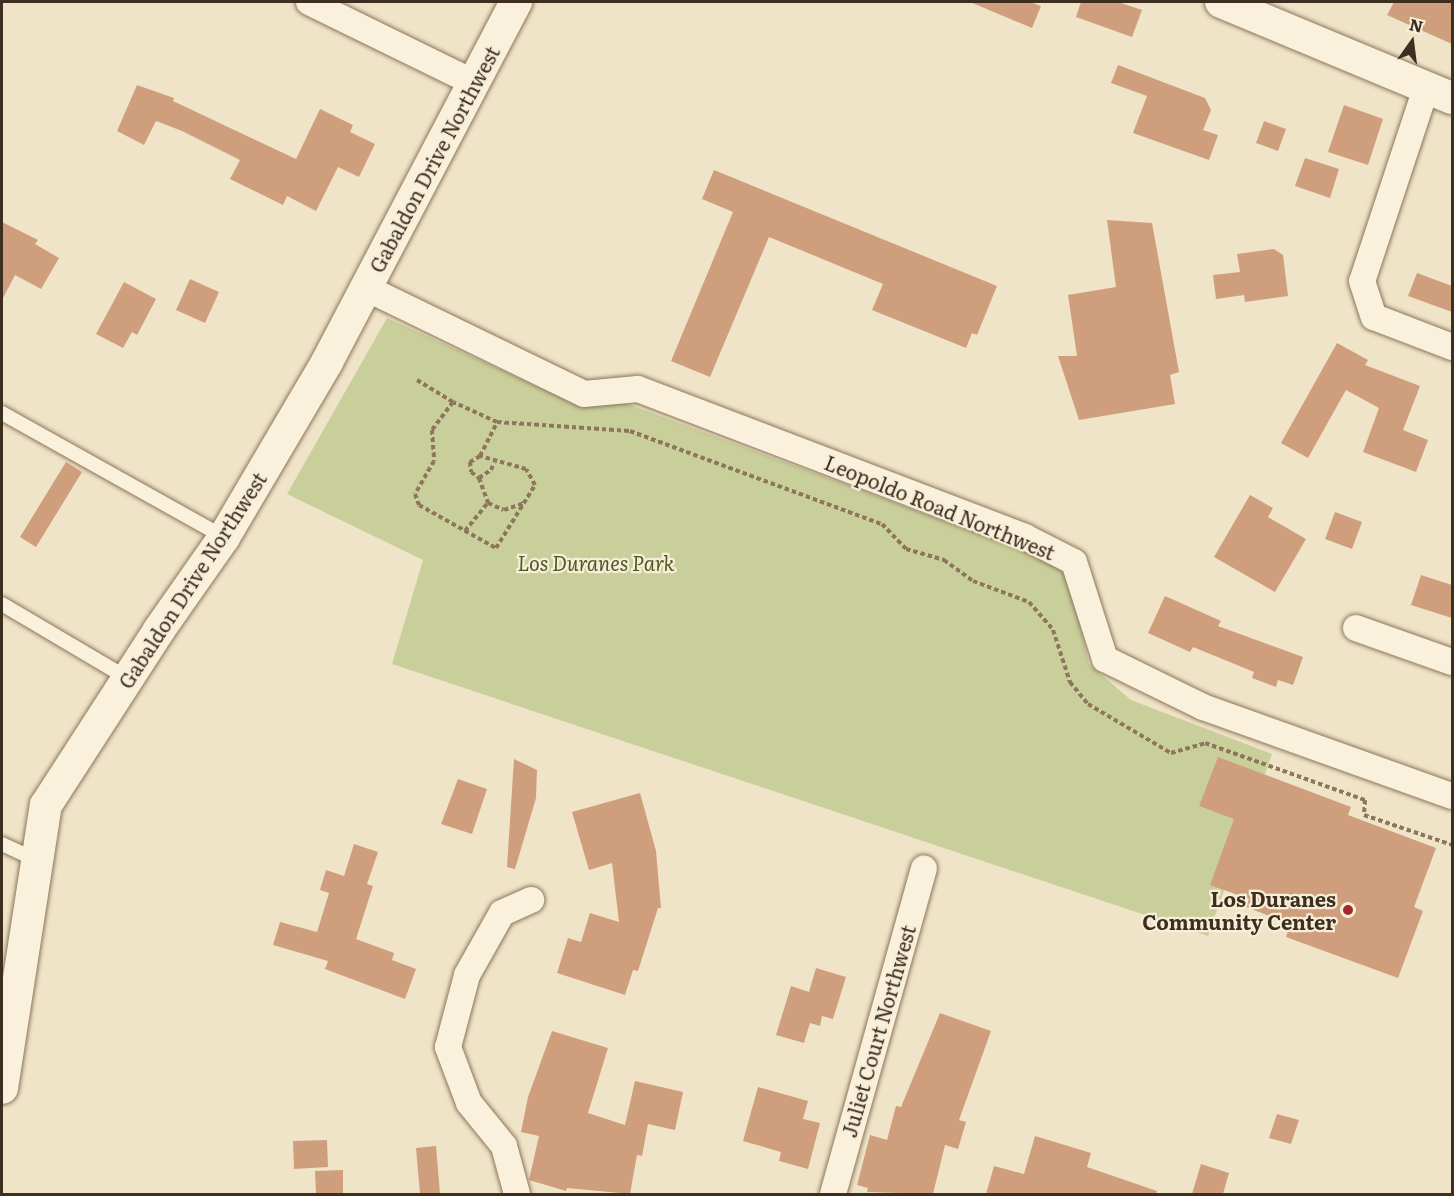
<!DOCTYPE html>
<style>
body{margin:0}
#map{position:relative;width:1454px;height:1196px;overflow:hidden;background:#f0e4c8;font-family:Literata,serif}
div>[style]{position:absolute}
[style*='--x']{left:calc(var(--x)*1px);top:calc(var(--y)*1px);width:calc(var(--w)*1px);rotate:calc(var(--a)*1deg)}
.green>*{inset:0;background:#c9cf9b}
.building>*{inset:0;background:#cf9f7d}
.path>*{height:4px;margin-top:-2px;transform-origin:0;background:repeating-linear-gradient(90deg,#8d765c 0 4.5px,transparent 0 7.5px)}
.roads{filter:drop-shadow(0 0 2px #8d765c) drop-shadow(0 0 2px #8d765c)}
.service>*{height:14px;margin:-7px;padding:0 7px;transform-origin:7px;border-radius:7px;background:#faf1dc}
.minor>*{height:26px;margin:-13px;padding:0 13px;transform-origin:13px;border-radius:13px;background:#faf1dc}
.tertiary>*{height:32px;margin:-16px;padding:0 16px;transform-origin:16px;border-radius:16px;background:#faf1dc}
.dots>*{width:16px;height:16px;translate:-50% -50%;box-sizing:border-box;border:3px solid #f7eed8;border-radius:50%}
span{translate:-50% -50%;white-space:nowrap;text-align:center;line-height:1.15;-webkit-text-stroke:4.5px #f7eed8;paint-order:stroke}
.street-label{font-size:20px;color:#3d2e20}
.park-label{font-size:20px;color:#4d5a26;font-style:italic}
.poi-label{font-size:20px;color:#3d2e20;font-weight:700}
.right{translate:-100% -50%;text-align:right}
.frame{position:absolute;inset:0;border:3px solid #3d2e20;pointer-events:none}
.north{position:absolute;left:1382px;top:12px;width:60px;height:60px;-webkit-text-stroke:4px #f7eed8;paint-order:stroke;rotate:14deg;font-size:16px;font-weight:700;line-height:24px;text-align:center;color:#3d2e20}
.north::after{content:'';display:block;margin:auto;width:21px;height:27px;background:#3d2e20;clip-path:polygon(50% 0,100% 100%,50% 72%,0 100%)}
</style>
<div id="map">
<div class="green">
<i style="clip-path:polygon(387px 318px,547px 391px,588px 401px,617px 400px,1049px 560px,1069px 578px,1089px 664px,1131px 700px,1272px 754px,1208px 936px,392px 664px,423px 560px,287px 494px)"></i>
</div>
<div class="building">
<i style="clip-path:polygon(970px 2px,1030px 2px,1041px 6px,1032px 28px)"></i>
<i style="clip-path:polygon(1081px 2px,1118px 2px,1142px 10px,1132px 37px,1076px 17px)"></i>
<i style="clip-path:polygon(1394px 2px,1452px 2px,1452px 44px,1387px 15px)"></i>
<i style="clip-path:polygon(1118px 65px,1205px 98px,1211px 110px,1203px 130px,1218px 135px,1209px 160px,1133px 133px,1147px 96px,1111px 83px)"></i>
<i style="clip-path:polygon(137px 85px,174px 98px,173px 101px,296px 159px,320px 109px,353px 125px,350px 132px,375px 144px,359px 177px,338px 167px,316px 211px,287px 196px,283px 205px,230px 179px,240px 160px,182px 131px,156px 121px,144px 145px,117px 131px)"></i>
<i style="clip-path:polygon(1344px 105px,1383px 119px,1368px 165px,1328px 152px)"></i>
<i style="clip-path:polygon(1264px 121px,1286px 129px,1278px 151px,1256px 143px)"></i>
<i style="clip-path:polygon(1305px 158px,1339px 169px,1330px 198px,1295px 186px)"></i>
<i style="clip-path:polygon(714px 170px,997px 286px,977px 335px,972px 333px,966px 348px,872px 310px,883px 284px,769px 237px,710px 377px,671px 361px,733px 212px,702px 199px)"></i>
<i style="clip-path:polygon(1107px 220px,1152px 223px,1179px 372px,1170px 375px,1175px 404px,1079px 420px,1058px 356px,1077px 356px,1068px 295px,1116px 287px)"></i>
<i style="clip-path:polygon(2px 222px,38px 240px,35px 244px,59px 258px,41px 289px,15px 275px,2px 300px)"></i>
<i style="clip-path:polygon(1274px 249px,1283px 255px,1288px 296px,1245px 302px,1244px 295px,1216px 299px,1213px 275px,1240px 272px,1237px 254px)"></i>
<i style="clip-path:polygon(1417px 273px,1452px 286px,1452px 312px,1408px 296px)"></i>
<i style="clip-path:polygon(190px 279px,219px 292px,205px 323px,176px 310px)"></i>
<i style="clip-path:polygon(124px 282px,156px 299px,137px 335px,132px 332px,123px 348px,96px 334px)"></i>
<i style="clip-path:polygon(1337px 343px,1368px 360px,1365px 365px,1420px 386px,1403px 430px,1428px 440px,1416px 472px,1363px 452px,1379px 408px,1346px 390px,1308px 458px,1281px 443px)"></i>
<i style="clip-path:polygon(66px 462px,82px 472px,36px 547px,20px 537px)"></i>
<i style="clip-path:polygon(1250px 495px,1273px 508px,1268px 517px,1306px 539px,1275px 592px,1214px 557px)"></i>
<i style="clip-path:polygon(1335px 512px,1362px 522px,1352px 549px,1325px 539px)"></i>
<i style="clip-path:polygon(1421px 575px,1452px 585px,1452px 618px,1411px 605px)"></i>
<i style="clip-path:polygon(1165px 596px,1221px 621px,1218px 626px,1303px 657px,1293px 685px,1278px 680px,1276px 687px,1252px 678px,1254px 672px,1193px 647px,1190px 652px,1148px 633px)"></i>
<i style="clip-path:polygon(1218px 757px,1351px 807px,1348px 815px,1436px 848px,1414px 907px,1423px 911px,1398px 978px,1286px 937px,1290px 924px,1246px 907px,1249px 899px,1210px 885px,1234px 819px,1199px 806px)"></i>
<i style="clip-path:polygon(514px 759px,537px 770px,536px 798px,515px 869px,507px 867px)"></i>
<i style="clip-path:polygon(458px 779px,487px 789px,472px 834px,441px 824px)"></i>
<i style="clip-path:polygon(640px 793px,656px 851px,661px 908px,658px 908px,638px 971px,633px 970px,625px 995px,557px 973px,568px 938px,581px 942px,590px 913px,619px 922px,612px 863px,589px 870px,572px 812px)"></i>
<i style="clip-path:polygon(354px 844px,378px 852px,367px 884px,373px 886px,356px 939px,394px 953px,392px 960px,416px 969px,405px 999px,325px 969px,328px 961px,273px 945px,280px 922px,317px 932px,329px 893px,320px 890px,326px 870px,344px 876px)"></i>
<i style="clip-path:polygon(816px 968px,846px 977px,833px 1019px,822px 1016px,820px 1026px,810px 1023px,804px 1043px,776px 1035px,791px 986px,809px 992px)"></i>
<i style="clip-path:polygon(940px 1013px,991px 1031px,959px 1120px,966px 1122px,958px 1149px,945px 1145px,933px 1194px,867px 1192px,868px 1188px,857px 1185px,870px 1135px,887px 1140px,896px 1106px,901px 1107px)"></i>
<i style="clip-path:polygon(552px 1031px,608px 1048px,588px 1113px,625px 1125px,635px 1081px,683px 1092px,675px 1130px,648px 1124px,642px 1156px,637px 1155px,630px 1194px,567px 1188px,566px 1191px,529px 1180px,539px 1136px,521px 1132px,528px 1097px)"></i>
<i style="clip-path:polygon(758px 1087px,808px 1101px,803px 1119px,820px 1123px,808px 1169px,779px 1161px,781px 1152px,743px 1141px)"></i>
<i style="clip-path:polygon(1277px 1114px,1299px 1120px,1291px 1144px,1269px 1138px)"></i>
<i style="clip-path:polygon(1035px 1136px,1091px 1153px,1087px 1167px,1157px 1191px,1156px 1194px,986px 1194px,994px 1166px,1024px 1174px)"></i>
<i style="clip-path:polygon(327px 1140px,328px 1167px,294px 1169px,293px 1141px)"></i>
<i style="clip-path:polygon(436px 1146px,440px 1194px,420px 1194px,416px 1148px)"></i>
<i style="clip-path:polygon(1201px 1164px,1229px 1173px,1223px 1194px,1192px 1194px)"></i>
<i style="clip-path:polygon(343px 1170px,343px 1194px,316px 1194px,315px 1171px)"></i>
</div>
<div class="path">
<i style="--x:417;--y:380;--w:42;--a:31.4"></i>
<i style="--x:453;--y:402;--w:35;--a:127"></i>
<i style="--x:432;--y:430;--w:31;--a:86"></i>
<i style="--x:434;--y:461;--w:38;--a:120"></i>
<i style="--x:415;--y:494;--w:12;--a:70"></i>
<i style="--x:419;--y:505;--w:88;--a:29.2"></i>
<i style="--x:496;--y:548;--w:74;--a:-58.2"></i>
<i style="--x:535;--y:485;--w:18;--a:-119"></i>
<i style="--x:526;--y:469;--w:48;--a:-164.2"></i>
<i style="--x:480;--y:456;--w:38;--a:-63"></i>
<i style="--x:497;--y:422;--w:48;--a:-155.6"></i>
<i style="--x:497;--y:422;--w:133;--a:3.9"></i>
<i style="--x:630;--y:431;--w:269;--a:20.3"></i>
<i style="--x:882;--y:524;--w:35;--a:46"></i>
<i style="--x:906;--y:549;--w:40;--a:16"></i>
<i style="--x:944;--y:560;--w:36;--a:36"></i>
<i style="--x:973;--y:581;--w:60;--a:20.6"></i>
<i style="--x:1029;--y:602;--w:37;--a:49"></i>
<i style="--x:1053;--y:630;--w:55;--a:71.9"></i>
<i style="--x:1070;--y:682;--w:28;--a:51"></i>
<i style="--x:1088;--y:704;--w:96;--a:30.6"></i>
<i style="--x:1171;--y:753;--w:35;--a:-16"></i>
<i style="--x:1205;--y:743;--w:170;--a:19.6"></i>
<i style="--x:1365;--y:800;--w:15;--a:94"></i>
<i style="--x:1364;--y:815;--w:93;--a:18.8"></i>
<i style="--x:480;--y:456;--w:12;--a:149"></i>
<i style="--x:470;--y:462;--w:10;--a:84"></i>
<i style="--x:471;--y:472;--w:10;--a:37"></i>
<i style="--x:479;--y:478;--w:14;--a:-34"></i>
<i style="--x:491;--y:470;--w:8;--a:-67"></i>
<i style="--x:479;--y:478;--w:27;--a:70"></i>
<i style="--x:488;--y:503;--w:17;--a:24"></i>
<i style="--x:504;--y:510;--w:21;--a:-19"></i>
<i style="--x:465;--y:531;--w:36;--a:-51"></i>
</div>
<div class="roads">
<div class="service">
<i style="--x:2;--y:413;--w:254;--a:29.2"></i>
<i style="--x:2;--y:604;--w:145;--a:30.6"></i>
<i style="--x:2;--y:844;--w:38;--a:25"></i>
</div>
<div class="minor">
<i style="--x:309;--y:2;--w:184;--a:26.1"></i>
<i style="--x:1426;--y:88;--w:203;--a:108.3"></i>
<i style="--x:1362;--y:281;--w:38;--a:72"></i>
<i style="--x:1374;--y:317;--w:84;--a:21"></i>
<i style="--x:366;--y:288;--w:242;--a:25.9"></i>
<i style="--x:584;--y:394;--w:54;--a:-5.3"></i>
<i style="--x:638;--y:389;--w:414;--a:20.9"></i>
<i style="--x:1025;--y:537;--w:55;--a:27"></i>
<i style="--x:1074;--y:562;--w:102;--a:72.3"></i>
<i style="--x:1105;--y:659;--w:109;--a:26.1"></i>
<i style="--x:1203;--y:707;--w:264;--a:19.7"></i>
<i style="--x:1356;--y:628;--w:102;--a:19.5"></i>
<i style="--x:517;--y:1194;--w:50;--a:-105.2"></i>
<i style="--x:504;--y:1146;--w:55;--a:-129.1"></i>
<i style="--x:469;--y:1103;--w:60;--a:-110.6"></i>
<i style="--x:448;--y:1047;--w:74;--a:-75.2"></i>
<i style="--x:467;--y:975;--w:71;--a:-60.6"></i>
<i style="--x:502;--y:913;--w:32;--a:-24"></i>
<i style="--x:833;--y:1194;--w:338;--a:-74.4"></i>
</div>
<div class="tertiary">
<i style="--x:1221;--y:2;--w:250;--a:22.6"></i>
<i style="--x:2;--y:1088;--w:286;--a:-81.2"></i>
<i style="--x:46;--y:805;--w:208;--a:-57.1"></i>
<i style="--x:159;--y:630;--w:113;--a:-55"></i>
<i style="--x:224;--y:537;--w:203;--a:-59.5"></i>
<i style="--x:327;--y:362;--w:407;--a:-62.3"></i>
</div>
</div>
<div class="dots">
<i style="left:1348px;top:910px;background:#9e2a2b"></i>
</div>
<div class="street-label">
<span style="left:434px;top:159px;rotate:-62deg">Gabaldon Drive Northwest</span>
<span style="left:940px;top:507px;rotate:22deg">Leopoldo Road Northwest</span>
<span style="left:192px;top:580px;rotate:-57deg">Gabaldon Drive Northwest</span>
<span style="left:878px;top:1031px;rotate:-74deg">Juliet Court Northwest</span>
</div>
<div class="park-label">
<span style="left:596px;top:562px">Los Duranes Park</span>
</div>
<div class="poi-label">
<span class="right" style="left:1336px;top:910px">Los Duranes<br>Community Center</span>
</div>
<div class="frame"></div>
<div class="north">N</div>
</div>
